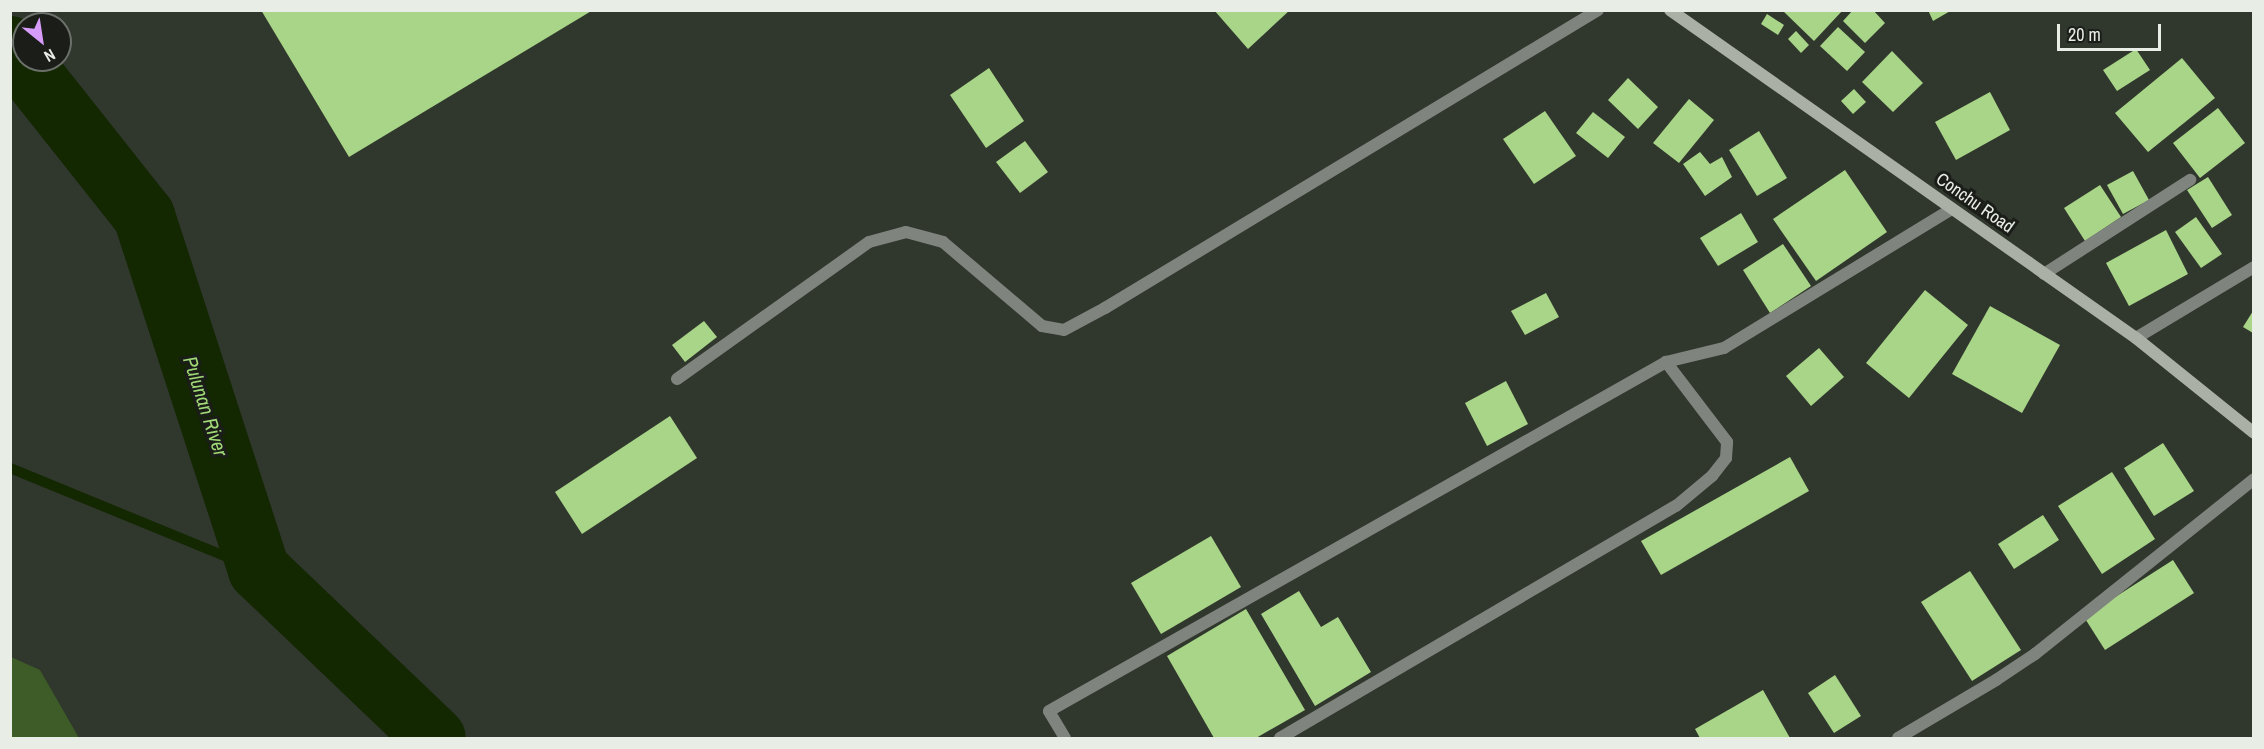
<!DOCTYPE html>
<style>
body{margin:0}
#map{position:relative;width:2264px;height:749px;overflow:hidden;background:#30372c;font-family:"Archivo Narrow",sans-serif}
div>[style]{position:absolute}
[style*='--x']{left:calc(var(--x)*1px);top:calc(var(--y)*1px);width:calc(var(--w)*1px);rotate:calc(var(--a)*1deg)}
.green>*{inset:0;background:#3e5c27}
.stream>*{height:10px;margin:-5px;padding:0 5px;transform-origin:5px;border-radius:5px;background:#132701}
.river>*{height:62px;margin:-31px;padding:0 31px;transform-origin:31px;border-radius:31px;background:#132701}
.building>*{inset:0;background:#a9d589}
.service>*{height:12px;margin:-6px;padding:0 6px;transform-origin:6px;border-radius:6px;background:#80847e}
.minor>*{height:12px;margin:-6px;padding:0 6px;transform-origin:6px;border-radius:6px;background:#80847e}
.secondary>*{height:12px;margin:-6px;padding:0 6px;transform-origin:6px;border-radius:6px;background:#abb0a7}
span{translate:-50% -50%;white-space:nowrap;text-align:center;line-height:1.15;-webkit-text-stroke:6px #1a1d18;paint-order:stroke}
.street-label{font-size:18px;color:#e8ede6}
.water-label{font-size:20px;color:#a0d976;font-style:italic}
.frame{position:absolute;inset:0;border:12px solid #e8ede6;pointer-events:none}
.north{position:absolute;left:12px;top:12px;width:60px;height:60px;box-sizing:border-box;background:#1a1d18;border:2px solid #6c706a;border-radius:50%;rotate:150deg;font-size:16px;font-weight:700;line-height:24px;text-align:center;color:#e8ede6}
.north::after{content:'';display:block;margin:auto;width:21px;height:27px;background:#d79bf9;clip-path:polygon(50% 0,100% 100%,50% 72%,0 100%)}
.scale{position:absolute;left:2057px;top:24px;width:104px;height:27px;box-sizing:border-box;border:3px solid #e8ede6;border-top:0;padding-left:8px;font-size:18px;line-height:21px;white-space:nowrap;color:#e8ede6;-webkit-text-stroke:4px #1a1d18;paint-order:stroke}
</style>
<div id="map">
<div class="green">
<i style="clip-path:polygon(11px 657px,40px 670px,79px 738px,11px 738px)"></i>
</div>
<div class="stream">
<i style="--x:10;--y:468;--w:269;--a:22.3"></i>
</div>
<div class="river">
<i style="--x:10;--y:47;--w:216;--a:51.6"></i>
<i style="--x:144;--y:216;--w:372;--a:72"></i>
<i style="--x:259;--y:570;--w:243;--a:43.7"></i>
</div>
<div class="building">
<i style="clip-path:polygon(261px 10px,593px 10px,349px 157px)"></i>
<i style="clip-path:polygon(1214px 10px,1290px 10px,1248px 49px)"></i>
<i style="clip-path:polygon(1782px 10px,1843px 10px,1814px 41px)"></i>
<i style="clip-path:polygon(1853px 10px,1873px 10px,1885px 23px,1865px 43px,1843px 21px)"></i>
<i style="clip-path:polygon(1928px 10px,1952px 10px,1933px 21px)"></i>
<i style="clip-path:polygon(1767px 14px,1784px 25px,1778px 35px,1761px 24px)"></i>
<i style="clip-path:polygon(1838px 27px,1865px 52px,1847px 71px,1820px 46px)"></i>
<i style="clip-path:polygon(1796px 31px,1809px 45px,1801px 53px,1788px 39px)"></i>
<i style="clip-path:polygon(2136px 49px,2150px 70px,2117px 91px,2103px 70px)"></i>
<i style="clip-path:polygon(1892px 51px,1923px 83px,1893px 112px,1862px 82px)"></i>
<i style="clip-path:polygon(2182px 58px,2215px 98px,2148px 152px,2115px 113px)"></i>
<i style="clip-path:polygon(989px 68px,1024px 121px,986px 148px,950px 95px)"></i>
<i style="clip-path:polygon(1628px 78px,1658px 107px,1638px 129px,1608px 100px)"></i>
<i style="clip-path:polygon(1854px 89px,1866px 102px,1853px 114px,1841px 101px)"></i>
<i style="clip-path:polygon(1990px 92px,2010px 130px,1956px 160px,1935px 122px)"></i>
<i style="clip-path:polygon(1689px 99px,1714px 120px,1679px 163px,1653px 143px)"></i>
<i style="clip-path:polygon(2218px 108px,2245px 143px,2200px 178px,2173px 143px)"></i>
<i style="clip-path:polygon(1545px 111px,1576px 156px,1534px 184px,1503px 139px)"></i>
<i style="clip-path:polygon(1593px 112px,1625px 137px,1608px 158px,1576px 133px)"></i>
<i style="clip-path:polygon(1759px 131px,1787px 178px,1757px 196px,1729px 150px)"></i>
<i style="clip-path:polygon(1025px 141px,1048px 172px,1020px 193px,996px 162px)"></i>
<i style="clip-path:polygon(1700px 152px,1710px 164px,1722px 157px,1732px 177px,1705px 196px,1683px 164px)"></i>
<i style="clip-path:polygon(1845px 170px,1887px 232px,1816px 281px,1773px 219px)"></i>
<i style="clip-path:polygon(2133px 171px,2149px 200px,2123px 214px,2107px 185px)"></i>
<i style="clip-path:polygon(2208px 177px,2232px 215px,2212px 228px,2187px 190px)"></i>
<i style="clip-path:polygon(2100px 185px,2121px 217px,2085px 241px,2064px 208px)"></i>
<i style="clip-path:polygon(1741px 213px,1758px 242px,1718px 266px,1700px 238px)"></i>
<i style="clip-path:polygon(2196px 217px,2222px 254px,2201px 268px,2175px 232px)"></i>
<i style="clip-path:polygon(2166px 230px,2188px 274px,2129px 306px,2106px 263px)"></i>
<i style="clip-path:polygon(1783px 244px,1811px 286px,1770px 313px,1743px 270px)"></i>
<i style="clip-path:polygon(1925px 290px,1968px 325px,1909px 398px,1866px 363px)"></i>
<i style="clip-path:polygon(1546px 293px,1559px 317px,1525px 335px,1511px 311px)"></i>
<i style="clip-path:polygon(1990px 306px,2060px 345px,2022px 413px,1952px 374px)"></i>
<i style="clip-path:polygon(2253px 311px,2253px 333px,2243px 327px)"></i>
<i style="clip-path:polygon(704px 321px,717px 337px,685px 362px,672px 345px)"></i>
<i style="clip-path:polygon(1819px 348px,1844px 377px,1811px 406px,1786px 376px)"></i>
<i style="clip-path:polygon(1506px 381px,1528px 424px,1487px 446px,1465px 403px)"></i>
<i style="clip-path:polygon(670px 416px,697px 458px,582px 534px,555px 492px)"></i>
<i style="clip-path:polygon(2163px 443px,2194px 491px,2154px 516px,2124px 468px)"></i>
<i style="clip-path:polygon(1790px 457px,1809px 491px,1661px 575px,1641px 541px)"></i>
<i style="clip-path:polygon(2112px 472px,2155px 539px,2102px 574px,2058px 506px)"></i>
<i style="clip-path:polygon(2043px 515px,2059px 540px,2014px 569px,1998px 544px)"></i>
<i style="clip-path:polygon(1211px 536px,1241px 587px,1161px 634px,1131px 583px)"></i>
<i style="clip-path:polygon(2173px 560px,2194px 593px,2105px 650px,2084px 617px)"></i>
<i style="clip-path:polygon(1970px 571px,2021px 650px,1972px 681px,1921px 602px)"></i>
<i style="clip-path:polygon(1299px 591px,1321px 627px,1338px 617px,1371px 672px,1315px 706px,1261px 614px)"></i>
<i style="clip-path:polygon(1246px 609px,1305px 710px,1256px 738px,1214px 738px,1167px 656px)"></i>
<i style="clip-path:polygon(1835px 675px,1861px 716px,1834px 733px,1808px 693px)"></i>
<i style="clip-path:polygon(1763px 690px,1790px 738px,1700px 738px,1695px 729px)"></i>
</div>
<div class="service">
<i style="--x:2044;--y:274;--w:174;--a:-32.8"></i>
</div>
<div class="minor">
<i style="--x:2136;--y:338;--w:138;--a:-31"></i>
<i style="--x:677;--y:379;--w:236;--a:-35.5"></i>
<i style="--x:869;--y:242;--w:38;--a:-15"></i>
<i style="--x:906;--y:232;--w:38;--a:15"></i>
<i style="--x:943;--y:242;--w:130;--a:40.3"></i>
<i style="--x:1042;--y:326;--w:22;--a:10"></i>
<i style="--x:1064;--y:330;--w:47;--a:-28.2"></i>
<i style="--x:1105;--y:308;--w:576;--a:-31.15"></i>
<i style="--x:1065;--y:738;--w:31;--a:-121"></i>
<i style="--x:1049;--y:711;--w:709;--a:-29.49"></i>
<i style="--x:1666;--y:362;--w:60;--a:-13.6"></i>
<i style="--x:1724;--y:348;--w:267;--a:-31.4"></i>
<i style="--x:1280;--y:738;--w:459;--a:-30.4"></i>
<i style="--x:1676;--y:506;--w:47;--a:-39.8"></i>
<i style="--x:1712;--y:476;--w:23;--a:-52"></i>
<i style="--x:1726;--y:458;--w:16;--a:-86"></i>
<i style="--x:1727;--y:442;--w:101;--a:-127.3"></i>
<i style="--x:1898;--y:738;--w:114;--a:-30.6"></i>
<i style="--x:1996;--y:680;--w:47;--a:-33.7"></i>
<i style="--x:2035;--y:654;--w:280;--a:-38.6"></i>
</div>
<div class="secondary">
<i style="--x:1670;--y:10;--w:570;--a:35.14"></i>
<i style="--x:2136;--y:338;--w:151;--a:38.8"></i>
</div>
<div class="street-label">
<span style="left:1975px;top:203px;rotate:35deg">Conchu Road</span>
</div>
<div class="water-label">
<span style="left:206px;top:406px;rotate:72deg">Pulunan River</span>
</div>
<div class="frame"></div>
<div class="north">N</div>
<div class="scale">20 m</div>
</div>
